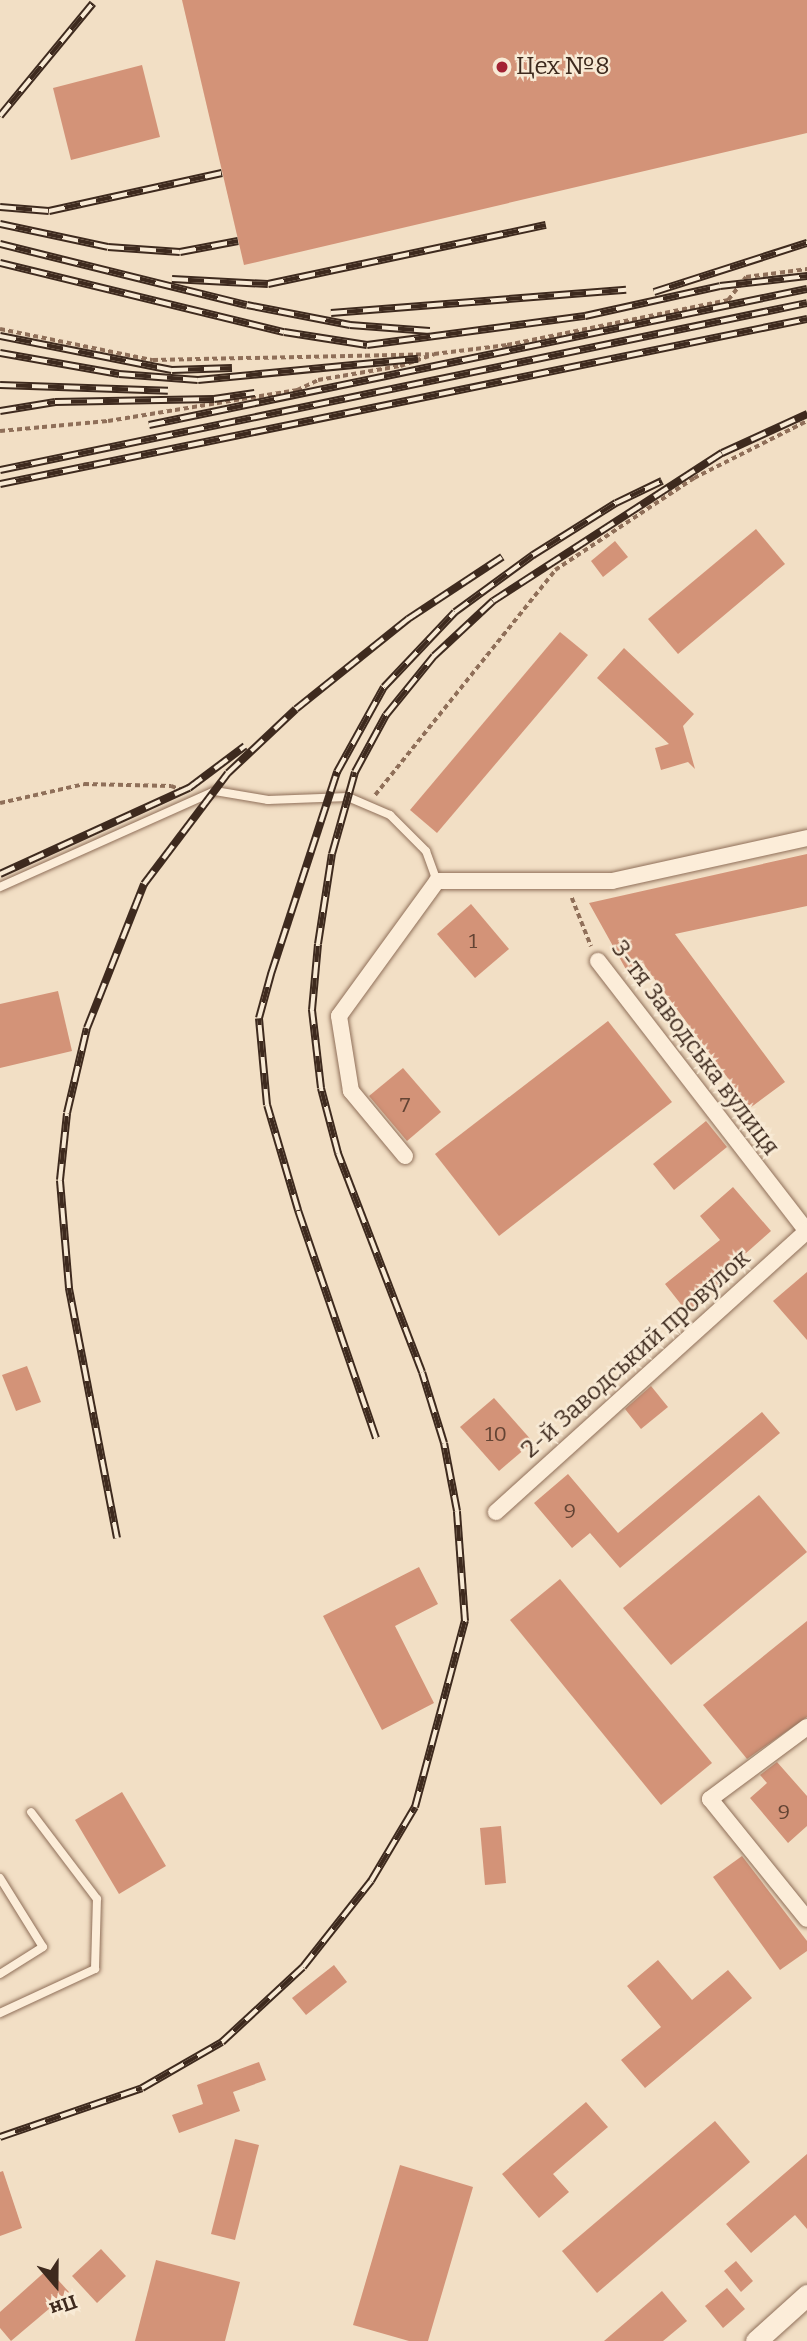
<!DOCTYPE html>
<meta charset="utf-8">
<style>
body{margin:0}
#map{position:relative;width:807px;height:2341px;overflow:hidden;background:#f2dfc5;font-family:Bitter,serif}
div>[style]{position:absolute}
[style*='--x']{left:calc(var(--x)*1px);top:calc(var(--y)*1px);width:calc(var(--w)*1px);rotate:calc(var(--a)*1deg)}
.building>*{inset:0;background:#d39378}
.path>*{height:3.5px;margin-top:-1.75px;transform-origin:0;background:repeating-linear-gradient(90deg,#8f6f59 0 5px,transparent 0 8.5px)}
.roads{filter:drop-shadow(0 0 2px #8f6f59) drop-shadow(0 0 2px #8f6f59)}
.service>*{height:8px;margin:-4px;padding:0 4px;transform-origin:4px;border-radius:4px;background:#fcedd9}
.minor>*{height:16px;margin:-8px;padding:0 8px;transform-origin:8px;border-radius:8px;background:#fcedd9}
.tertiary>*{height:21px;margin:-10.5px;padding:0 10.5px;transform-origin:10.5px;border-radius:10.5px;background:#fcedd9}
.rail>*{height:8px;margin-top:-4px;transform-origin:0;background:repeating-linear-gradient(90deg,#f8ead5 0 16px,#3e2a1e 0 32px);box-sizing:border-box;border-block:2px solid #3e2a1e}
.dots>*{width:19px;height:19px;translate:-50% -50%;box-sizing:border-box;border:4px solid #f8ead5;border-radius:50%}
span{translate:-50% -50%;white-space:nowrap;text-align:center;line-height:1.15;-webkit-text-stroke:5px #f8ead5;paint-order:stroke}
.number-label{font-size:21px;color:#634434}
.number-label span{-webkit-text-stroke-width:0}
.poi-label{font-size:24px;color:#3e2a1e}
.left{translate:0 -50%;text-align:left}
.street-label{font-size:24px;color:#3e2a1e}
.north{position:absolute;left:21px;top:2250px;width:70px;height:70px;-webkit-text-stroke:5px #f8ead5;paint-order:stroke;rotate:160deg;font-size:19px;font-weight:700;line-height:28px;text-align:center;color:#3e2a1e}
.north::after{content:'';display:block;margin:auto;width:24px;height:32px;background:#3e2a1e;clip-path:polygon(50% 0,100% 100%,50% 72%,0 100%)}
</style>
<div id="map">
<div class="building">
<i style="clip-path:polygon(182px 0,807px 0,807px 133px,244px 265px)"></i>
<i style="clip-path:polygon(142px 65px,160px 137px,71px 160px,53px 88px)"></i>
<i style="clip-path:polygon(756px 529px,785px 564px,678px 654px,648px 619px)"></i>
<i style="clip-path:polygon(615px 541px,628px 557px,603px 577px,591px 561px)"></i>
<i style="clip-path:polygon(560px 632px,588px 655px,437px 833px,410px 810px)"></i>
<i style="clip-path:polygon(624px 648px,694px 714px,683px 726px,695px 769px,688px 762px,661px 770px,655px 748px,669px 744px,597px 678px)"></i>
<i style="clip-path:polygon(807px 854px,807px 906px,675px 934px,785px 1082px,750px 1108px,642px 962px,628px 973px,589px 903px)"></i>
<i style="clip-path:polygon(471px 904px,509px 949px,475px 978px,437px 934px)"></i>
<i style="clip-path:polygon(58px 991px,72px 1051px,0 1068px,0 1004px)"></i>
<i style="clip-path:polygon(608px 1021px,672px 1102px,499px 1236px,435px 1154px)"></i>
<i style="clip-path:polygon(403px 1068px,441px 1112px,407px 1141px,369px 1096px)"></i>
<i style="clip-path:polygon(706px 1121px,727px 1147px,674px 1190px,653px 1164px)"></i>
<i style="clip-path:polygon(733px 1187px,771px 1231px,720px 1276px,724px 1282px,687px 1312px,665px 1284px,720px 1240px,700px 1216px)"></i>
<i style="clip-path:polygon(807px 1272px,807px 1340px,773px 1301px)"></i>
<i style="clip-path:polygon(27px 1366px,41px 1402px,16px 1411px,2px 1375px)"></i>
<i style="clip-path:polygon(651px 1386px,668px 1407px,641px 1429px,625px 1409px)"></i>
<i style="clip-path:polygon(494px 1398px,533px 1442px,499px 1471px,460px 1427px)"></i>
<i style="clip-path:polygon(762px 1412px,780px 1433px,620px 1568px,590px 1533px,572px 1548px,534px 1503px,568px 1474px,618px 1533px)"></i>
<i style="clip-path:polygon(759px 1495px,807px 1552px,671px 1665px,623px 1608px)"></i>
<i style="clip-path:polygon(419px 1567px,438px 1604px,395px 1626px,434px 1703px,382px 1730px,323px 1616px)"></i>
<i style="clip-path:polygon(560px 1579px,712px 1763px,661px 1805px,510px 1620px)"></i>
<i style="clip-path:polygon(807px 1621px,807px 1717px,747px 1759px,703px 1705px)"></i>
<i style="clip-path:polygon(777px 1762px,807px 1796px,807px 1826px,788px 1843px,750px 1798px,767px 1783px,760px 1775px)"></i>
<i style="clip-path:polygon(122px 1792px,166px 1866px,119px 1894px,75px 1820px)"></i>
<i style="clip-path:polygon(501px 1826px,506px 1883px,485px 1885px,480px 1828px)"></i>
<i style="clip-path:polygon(742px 1856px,807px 1941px,807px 1951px,780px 1970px,713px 1877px)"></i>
<i style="clip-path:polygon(658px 1960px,692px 2000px,728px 1970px,752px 1998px,645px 2088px,621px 2060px,661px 2027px,627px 1986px)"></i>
<i style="clip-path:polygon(334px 1965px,347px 1982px,306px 2015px,292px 1998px)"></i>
<i style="clip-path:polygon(259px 2062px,266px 2080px,233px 2092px,240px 2111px,179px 2133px,172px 2115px,203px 2104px,197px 2085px)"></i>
<i style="clip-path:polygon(586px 2102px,608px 2127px,553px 2174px,569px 2192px,539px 2218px,502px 2174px)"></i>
<i style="clip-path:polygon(715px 2121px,750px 2162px,597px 2293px,562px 2251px)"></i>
<i style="clip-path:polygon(235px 2139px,259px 2145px,235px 2240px,211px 2234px)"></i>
<i style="clip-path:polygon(807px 2154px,807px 2229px,795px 2215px,751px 2253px,726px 2224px)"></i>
<i style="clip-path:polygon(400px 2165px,473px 2187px,428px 2341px,409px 2341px,353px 2325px)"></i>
<i style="clip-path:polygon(3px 2171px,22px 2228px,0 2236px,0 2172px)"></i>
<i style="clip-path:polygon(101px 2249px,126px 2276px,97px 2303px,72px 2276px)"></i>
<i style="clip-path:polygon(156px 2260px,240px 2282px,225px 2341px,135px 2341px)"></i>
<i style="clip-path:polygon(736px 2261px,753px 2281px,741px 2292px,724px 2271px)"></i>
<i style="clip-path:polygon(48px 2269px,69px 2292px,11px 2341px,0 2328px,0 2312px)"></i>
<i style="clip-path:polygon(727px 2288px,745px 2309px,723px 2328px,705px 2306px)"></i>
<i style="clip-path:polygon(662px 2291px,687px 2321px,663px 2341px,604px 2341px)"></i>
</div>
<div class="path">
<i style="--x:0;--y:329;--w:156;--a:11.5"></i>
<i style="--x:153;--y:360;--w:276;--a:-1.2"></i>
<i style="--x:0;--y:431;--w:108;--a:-5.3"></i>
<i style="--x:108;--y:421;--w:192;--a:-9.3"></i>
<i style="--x:297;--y:390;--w:23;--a:-25"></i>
<i style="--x:318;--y:380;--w:83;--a:-9.7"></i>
<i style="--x:400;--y:366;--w:36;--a:-19"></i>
<i style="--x:434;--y:354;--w:74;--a:-7"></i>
<i style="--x:507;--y:345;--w:226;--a:-11.5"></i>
<i style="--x:728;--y:300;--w:29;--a:-52"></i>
<i style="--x:746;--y:277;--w:62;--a:-7.5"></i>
<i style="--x:375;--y:795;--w:288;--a:-51.3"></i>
<i style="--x:555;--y:570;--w:167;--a:-33.5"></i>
<i style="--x:694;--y:478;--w:127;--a:-26.8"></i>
<i style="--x:0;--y:803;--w:86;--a:-12.7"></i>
<i style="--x:84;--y:784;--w:87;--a:1.3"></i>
<i style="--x:171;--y:786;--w:14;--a:21"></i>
<i style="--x:572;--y:898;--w:52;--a:68.4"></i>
</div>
<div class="roads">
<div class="service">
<i style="--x:0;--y:887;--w:235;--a:-24.1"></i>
<i style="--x:215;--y:791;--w:54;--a:9.6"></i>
<i style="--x:268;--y:800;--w:80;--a:-2.1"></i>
<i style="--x:348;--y:797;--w:46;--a:23.2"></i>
<i style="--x:390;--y:815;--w:51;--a:45"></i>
<i style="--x:426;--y:851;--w:32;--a:70"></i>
<i style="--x:0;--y:1878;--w:81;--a:58.1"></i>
<i style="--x:43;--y:1947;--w:51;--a:147.9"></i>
<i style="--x:0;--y:2013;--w:105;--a:-24.9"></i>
<i style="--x:95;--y:1969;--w:70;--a:-88.4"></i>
<i style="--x:97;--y:1899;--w:109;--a:-127.2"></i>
</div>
<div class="minor">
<i style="--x:598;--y:961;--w:341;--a:52.3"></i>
<i style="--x:405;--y:1156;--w:85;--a:-129.7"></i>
<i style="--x:351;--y:1091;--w:76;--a:-99.1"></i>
<i style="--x:339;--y:1016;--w:167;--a:-54"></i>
<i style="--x:437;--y:881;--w:175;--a:0"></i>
<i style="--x:612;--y:881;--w:200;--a:-12.4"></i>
<i style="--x:496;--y:1512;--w:419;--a:-42.1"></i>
<i style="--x:807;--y:1727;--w:121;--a:143.4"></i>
<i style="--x:710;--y:1799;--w:154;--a:51.1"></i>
</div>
<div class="tertiary">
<i style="--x:756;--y:2341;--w:69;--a:-42"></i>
</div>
</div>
<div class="rail">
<i style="--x:0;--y:116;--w:146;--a:-50.5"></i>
<i style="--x:0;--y:207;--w:49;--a:4.7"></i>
<i style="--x:49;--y:211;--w:177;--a:-12.4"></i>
<i style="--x:0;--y:224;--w:110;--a:12"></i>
<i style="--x:108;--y:247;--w:72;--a:4"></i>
<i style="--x:180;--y:252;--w:59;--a:-10.7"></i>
<i style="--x:0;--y:244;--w:254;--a:13.9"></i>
<i style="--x:247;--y:305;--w:105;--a:11"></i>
<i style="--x:350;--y:325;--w:80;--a:4.3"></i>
<i style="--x:0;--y:263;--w:292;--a:13.7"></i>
<i style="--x:284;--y:332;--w:84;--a:8.9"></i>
<i style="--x:367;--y:345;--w:220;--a:-7.6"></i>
<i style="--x:585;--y:316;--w:138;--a:-12.5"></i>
<i style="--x:720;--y:286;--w:88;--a:-6.6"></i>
<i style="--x:172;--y:279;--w:96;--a:3"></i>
<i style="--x:268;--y:284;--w:284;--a:-12"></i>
<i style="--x:654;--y:292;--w:161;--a:-17.8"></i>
<i style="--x:331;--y:313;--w:296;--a:-4.5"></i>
<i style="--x:0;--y:336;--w:175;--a:11.2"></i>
<i style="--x:172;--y:370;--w:60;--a:-1.9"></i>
<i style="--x:0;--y:353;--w:121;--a:10"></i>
<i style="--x:119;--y:374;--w:79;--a:4.3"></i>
<i style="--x:198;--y:380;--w:221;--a:-5.5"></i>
<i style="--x:0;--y:385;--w:168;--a:2"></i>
<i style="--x:0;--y:411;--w:56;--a:-9.3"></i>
<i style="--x:55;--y:402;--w:159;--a:-1.1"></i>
<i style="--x:214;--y:399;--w:41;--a:-8.3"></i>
<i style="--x:149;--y:425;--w:672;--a:-11.68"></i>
<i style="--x:0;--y:470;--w:824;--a:-11.69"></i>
<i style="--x:0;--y:484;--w:824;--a:-11.56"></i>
<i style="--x:0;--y:874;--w:208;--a:-24.5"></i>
<i style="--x:189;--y:788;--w:70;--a:-36.9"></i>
<i style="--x:376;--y:1438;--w:241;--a:-108.9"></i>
<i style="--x:298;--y:1210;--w:109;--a:-106.4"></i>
<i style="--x:267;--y:1105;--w:87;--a:-95.3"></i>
<i style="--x:259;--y:1018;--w:46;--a:-74.7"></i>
<i style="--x:271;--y:974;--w:213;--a:-71.9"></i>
<i style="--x:337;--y:772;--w:97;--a:-61.1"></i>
<i style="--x:384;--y:687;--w:103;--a:-46.6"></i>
<i style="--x:455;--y:612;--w:97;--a:-36.2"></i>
<i style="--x:533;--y:555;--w:98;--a:-32.1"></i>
<i style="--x:616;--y:503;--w:51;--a:-25.6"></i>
<i style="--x:117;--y:1538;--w:255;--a:-100.9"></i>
<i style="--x:69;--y:1288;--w:108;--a:-94.8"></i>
<i style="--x:60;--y:1180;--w:67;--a:-84"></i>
<i style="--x:67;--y:1113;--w:87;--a:-76.8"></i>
<i style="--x:87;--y:1028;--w:155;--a:-68.4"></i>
<i style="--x:144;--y:884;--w:139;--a:-52.9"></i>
<i style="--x:228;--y:773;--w:93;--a:-43.3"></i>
<i style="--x:296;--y:709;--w:144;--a:-38.8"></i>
<i style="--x:408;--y:619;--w:113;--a:-33.4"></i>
<i style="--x:0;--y:2137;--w:150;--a:-19"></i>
<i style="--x:142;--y:2088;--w:92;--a:-29.9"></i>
<i style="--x:222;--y:2042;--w:110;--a:-42.8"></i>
<i style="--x:303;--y:1967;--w:110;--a:-51.7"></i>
<i style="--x:371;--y:1881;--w:86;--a:-59.3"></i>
<i style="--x:415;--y:1807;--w:193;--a:-75"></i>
<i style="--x:465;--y:1621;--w:110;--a:-94.2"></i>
<i style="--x:457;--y:1511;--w:69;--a:-100.8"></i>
<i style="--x:444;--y:1443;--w:74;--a:-107.2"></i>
<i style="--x:422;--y:1372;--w:235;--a:-111"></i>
<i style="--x:338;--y:1153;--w:67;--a:-104.7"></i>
<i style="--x:321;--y:1088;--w:79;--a:-96.6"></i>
<i style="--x:312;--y:1010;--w:66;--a:-84.8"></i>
<i style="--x:318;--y:944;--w:91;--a:-81.2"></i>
<i style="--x:332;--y:854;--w:85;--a:-74.3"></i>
<i style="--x:355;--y:772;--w:65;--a:-61.5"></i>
<i style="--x:386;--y:715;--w:76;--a:-50.9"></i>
<i style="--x:434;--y:656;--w:81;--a:-43"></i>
<i style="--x:493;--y:601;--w:273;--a:-32.9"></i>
<i style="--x:722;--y:453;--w:94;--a:-24.6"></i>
</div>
<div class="dots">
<i style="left:502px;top:67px;background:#a32333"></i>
</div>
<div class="number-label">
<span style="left:473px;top:941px">1</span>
<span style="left:405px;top:1105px">7</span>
<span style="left:496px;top:1434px">10</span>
<span style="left:570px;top:1511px">9</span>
<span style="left:784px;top:1812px">9</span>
</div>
<div class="poi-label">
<span class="left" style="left:516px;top:67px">Цех №8</span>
</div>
<div class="street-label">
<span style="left:695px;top:1048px;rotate:53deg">3-тя Заводська вулиця</span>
<span style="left:636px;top:1354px;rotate:-42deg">2-й Заводський провулок</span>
</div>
<div class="north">Пн</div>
</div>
